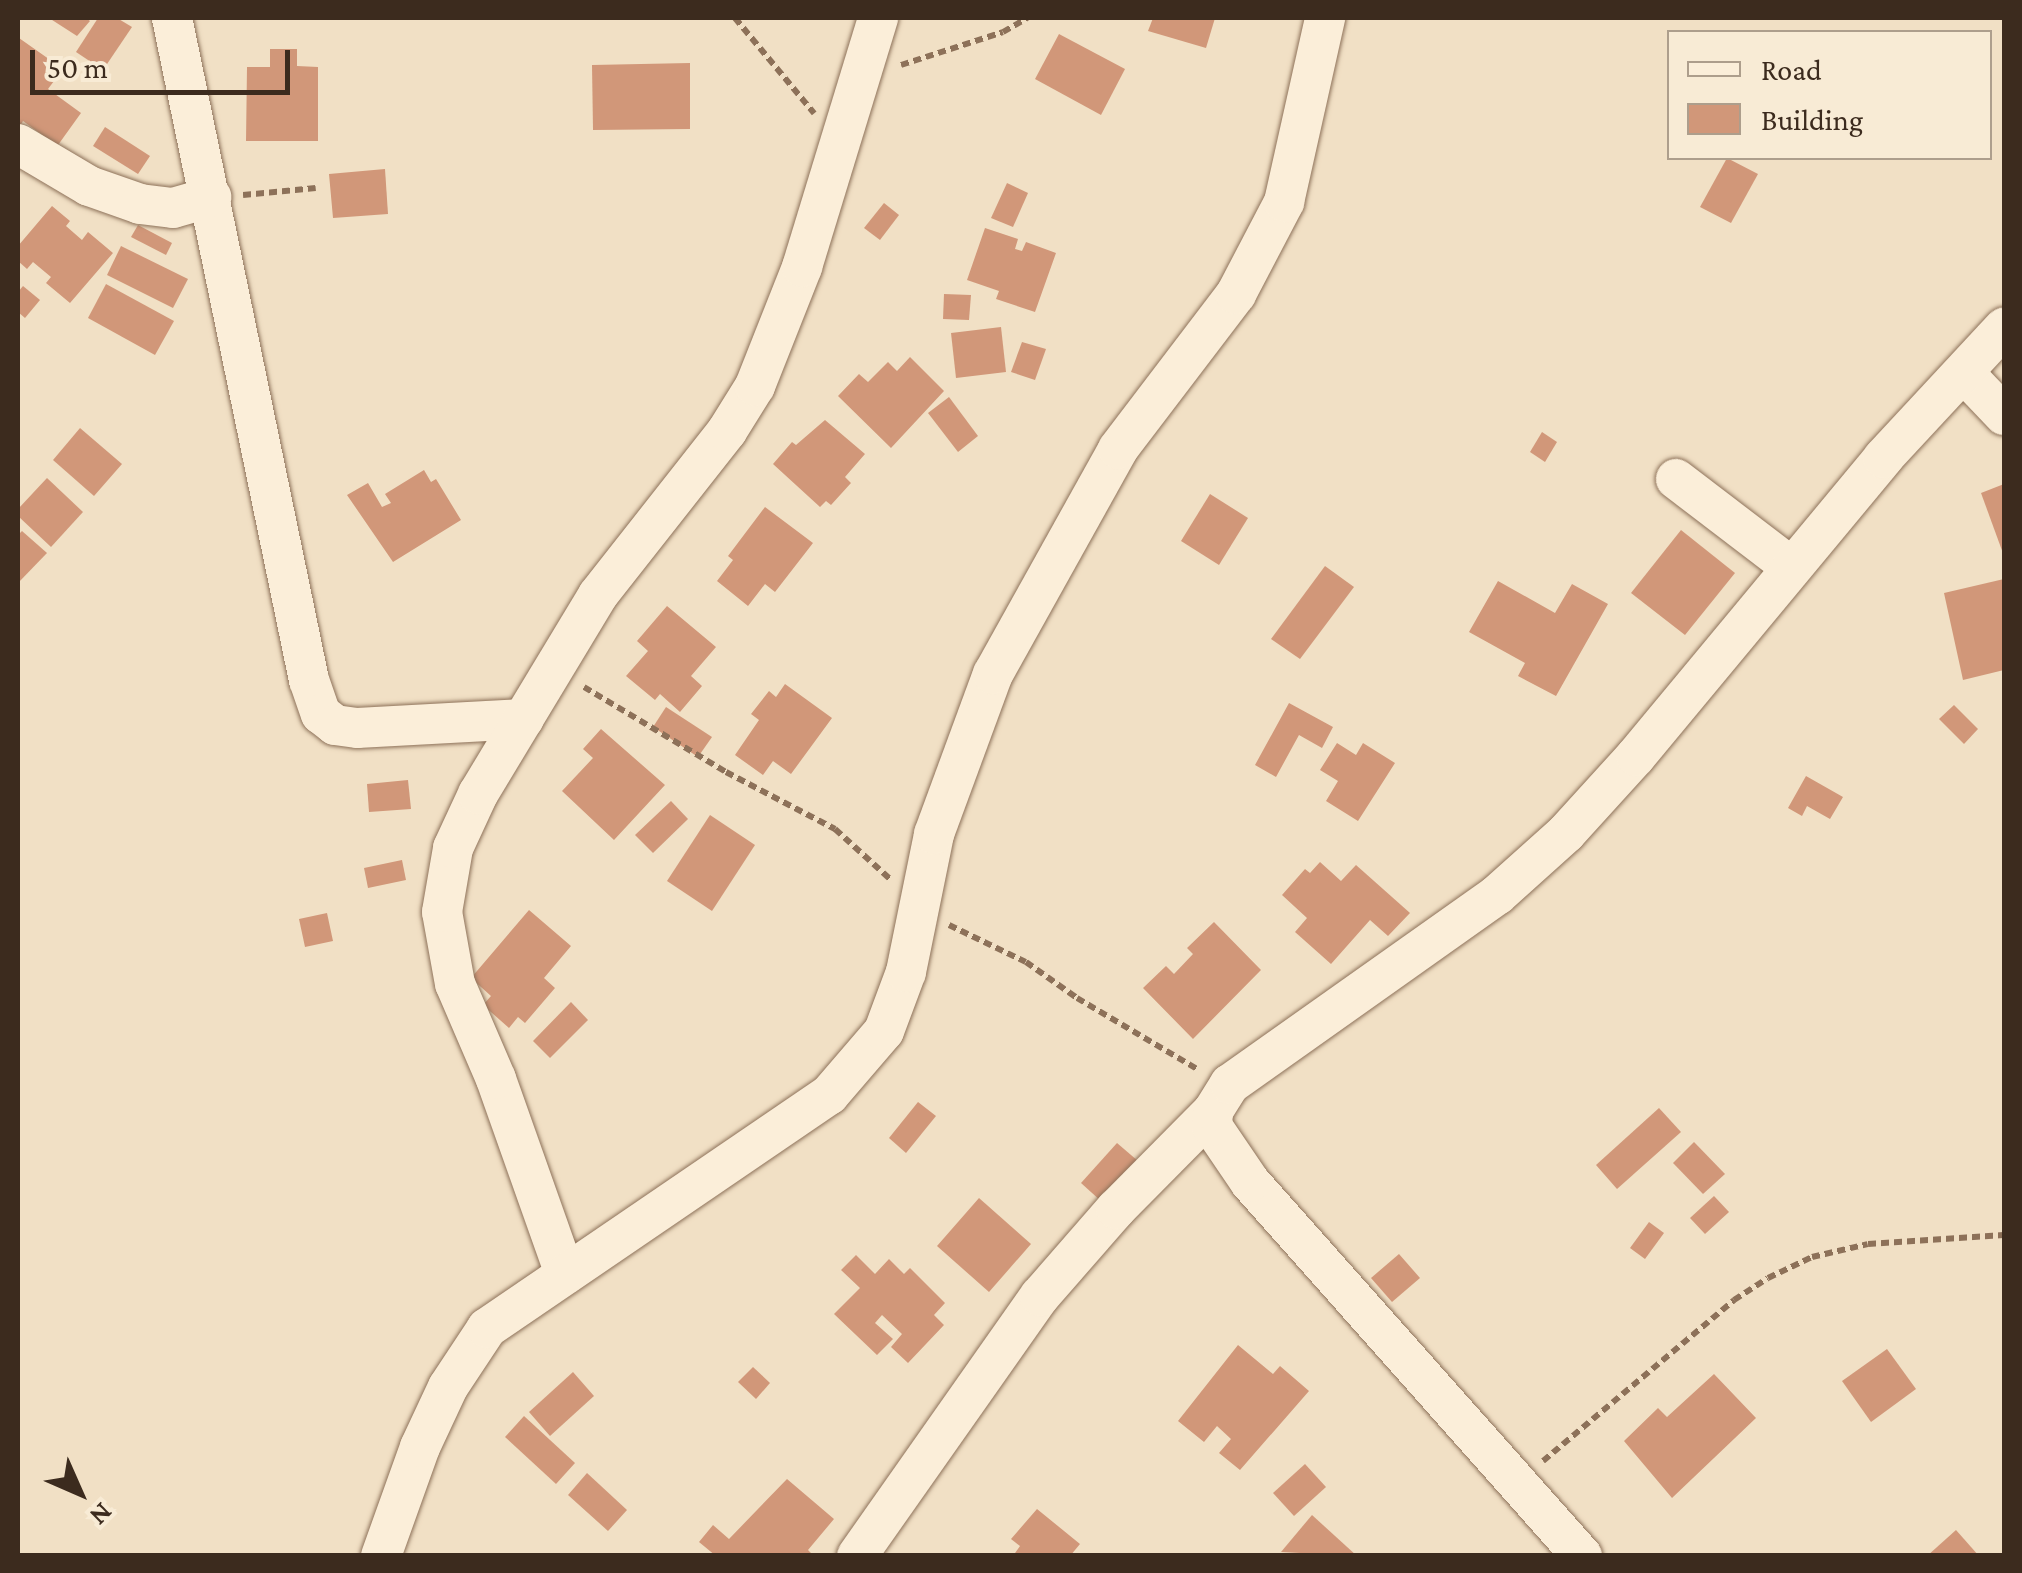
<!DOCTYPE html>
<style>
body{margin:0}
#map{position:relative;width:2022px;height:1573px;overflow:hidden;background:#f1e0c5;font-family:"Crimson Pro",serif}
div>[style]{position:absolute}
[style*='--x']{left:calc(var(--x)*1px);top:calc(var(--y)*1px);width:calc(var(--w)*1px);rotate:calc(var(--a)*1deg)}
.building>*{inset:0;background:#d19779}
.path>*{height:6px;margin-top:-3px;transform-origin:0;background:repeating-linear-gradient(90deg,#8d7159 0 8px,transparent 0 13px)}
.roads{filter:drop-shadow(0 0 2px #8d7159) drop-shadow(0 0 2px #8d7159)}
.street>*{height:40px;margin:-20px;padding:0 20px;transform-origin:20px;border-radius:20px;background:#fbeed9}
span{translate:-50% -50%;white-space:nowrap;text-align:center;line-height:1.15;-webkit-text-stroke:8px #f8ebd5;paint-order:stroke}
.frame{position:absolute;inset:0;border:20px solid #3c2b1e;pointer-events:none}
.legend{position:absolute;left:1667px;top:30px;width:325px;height:130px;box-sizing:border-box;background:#f8ebd5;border:2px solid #ad9e8c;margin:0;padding:12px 18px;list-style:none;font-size:30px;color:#3c2b1e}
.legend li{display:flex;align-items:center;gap:20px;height:50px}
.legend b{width:50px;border:2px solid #ad9e8c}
.north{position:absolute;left:30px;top:1443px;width:100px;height:100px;-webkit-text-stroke:8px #f8ebd5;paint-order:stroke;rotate:135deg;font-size:28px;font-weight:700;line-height:40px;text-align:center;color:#3c2b1e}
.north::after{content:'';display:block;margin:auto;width:35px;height:45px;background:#3c2b1e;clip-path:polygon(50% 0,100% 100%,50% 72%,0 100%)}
.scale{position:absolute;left:30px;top:50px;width:260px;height:45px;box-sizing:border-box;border:5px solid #3c2b1e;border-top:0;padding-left:12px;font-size:30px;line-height:35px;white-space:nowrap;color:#3c2b1e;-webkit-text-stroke:8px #f8ebd5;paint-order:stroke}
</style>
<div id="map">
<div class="building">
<i style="clip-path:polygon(49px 18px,86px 18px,90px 21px,77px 36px)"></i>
<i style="clip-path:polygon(98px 18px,117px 18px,132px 27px,103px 70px,76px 52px)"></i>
<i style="clip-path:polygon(1153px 18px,1215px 18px,1206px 48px,1148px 31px)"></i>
<i style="clip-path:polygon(1059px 34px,1125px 69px,1101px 115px,1035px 79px)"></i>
<i style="clip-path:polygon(19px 38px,63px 69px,48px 89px,81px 113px,53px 152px,36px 141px,41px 134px,23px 121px,18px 129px)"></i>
<i style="clip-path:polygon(270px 49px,297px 49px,297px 66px,318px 67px,318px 141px,246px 141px,247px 67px,270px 67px)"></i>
<i style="clip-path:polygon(690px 63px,690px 129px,593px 130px,592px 65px)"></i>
<i style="clip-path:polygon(105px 127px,150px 156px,138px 174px,93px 146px)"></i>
<i style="clip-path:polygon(1727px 158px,1758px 174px,1731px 223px,1700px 207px)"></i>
<i style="clip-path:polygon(385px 169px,388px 214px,333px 218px,329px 174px)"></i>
<i style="clip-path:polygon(1007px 183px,1028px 193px,1013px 227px,991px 218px)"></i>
<i style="clip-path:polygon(884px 203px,899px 215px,880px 240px,864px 228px)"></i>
<i style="clip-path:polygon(52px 206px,70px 221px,66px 226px,82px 240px,88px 232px,113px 253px,70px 303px,46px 283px,51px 277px,33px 262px,27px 269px,18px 261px,18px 246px)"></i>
<i style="clip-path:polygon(138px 225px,172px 243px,166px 255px,131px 237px)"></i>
<i style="clip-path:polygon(985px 228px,1018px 239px,1015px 249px,1022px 251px,1026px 242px,1056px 253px,1035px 312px,996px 299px,999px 291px,967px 280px)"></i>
<i style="clip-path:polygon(121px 246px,188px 279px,173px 308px,107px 275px)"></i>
<i style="clip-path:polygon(106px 284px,174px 321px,155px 355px,88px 318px)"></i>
<i style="clip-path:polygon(23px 286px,40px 300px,25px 318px,18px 312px,18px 292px)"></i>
<i style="clip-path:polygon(944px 294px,971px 295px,969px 320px,943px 319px)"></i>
<i style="clip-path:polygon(1001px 327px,1006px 372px,956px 378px,951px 333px)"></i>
<i style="clip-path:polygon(1022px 342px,1046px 349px,1035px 380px,1011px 372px)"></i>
<i style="clip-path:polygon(910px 357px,944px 391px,891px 448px,838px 396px,859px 374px,868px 382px,888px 362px,897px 371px)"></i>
<i style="clip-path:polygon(949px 397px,978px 436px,958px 452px,928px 413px)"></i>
<i style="clip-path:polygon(825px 420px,865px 454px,845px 477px,851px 483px,831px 505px,826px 501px,820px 507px,773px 464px,792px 442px,796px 445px)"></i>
<i style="clip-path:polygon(80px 428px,122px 464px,94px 496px,53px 460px)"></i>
<i style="clip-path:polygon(1542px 432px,1557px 442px,1545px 462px,1530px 452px)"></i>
<i style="clip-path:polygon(424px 470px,431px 482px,436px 479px,461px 520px,393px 562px,347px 495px,368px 483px,382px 507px,391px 503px,385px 494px)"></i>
<i style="clip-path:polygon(47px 478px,83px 512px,51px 547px,18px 516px,18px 509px)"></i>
<i style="clip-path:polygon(2004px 484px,2004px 556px,1981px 493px)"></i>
<i style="clip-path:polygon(1210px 494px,1248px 518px,1219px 565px,1181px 541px)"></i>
<i style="clip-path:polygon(765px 507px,813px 543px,775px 592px,765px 584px,748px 606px,717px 581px,733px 560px,728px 556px)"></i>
<i style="clip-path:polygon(1681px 530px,1735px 573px,1685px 635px,1631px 593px)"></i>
<i style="clip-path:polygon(22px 531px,47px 553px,18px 583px,18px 535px)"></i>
<i style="clip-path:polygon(1325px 566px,1354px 587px,1300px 659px,1271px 639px)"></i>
<i style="clip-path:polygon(2004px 579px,2004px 670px,1963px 680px,1944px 593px)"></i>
<i style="clip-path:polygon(1498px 581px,1555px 613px,1572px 584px,1608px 604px,1556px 696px,1518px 676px,1525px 663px,1469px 632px)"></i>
<i style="clip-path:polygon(667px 606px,716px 647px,691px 676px,702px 686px,680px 712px,660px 694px,655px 700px,626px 676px,648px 651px,637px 641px)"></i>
<i style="clip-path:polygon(785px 684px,832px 718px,791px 774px,773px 761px,763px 775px,735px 755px,759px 720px,751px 714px,769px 691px,776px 697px)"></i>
<i style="clip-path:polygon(1289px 703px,1333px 727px,1322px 748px,1299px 735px,1276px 777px,1255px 765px)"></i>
<i style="clip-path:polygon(1954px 705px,1978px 729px,1964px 744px,1939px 719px)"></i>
<i style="clip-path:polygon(666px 707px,712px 737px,698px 757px,653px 727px)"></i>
<i style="clip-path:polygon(601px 729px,665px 785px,614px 840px,562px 791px,593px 758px,583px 749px)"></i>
<i style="clip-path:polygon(1337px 743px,1356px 755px,1363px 743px,1395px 763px,1358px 821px,1326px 801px,1338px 781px,1320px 770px)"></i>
<i style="clip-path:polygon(1806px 776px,1843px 797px,1830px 819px,1807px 806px,1802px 816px,1788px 808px)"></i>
<i style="clip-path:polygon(408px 780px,411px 809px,369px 812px,367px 784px)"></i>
<i style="clip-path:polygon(671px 801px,688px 819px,653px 853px,635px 835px)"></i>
<i style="clip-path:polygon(710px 815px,755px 845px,712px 911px,667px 881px)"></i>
<i style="clip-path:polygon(402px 860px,406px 880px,368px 888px,364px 868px)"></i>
<i style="clip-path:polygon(1320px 862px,1341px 881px,1356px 865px,1410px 913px,1388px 936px,1370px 920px,1331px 964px,1295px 932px,1307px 918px,1282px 895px,1305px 869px,1310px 873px)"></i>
<i style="clip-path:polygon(529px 910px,571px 946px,544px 978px,555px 988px,525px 1023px,518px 1017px,509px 1028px,483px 1005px,491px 996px,471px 978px)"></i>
<i style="clip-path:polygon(327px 913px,333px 941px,305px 947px,299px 919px)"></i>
<i style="clip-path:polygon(1214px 922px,1261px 970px,1193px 1039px,1143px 988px,1166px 966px,1174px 974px,1193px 954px,1187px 948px)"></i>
<i style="clip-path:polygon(571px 1002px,588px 1020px,550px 1058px,533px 1041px)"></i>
<i style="clip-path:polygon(918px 1102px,936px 1116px,906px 1153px,889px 1138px)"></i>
<i style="clip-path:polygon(1659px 1108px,1681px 1132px,1617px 1189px,1596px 1165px)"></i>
<i style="clip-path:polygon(1694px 1142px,1725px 1174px,1703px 1194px,1673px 1163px)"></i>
<i style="clip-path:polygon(1117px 1143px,1138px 1161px,1102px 1202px,1081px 1183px)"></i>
<i style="clip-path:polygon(1714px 1196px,1729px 1212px,1705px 1234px,1690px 1218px)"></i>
<i style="clip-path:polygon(979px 1198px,1031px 1244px,989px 1292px,937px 1246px)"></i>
<i style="clip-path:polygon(1649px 1222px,1664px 1233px,1645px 1259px,1630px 1248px)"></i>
<i style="clip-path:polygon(1399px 1254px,1420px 1278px,1392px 1302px,1371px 1278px)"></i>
<i style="clip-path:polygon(856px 1255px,875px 1274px,889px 1259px,904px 1274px,910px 1268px,945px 1303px,934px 1315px,944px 1325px,908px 1363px,891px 1347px,902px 1334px,882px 1315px,875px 1323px,893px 1339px,877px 1355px,834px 1314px,860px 1288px,841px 1270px)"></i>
<i style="clip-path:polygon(1238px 1345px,1273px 1374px,1280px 1366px,1309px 1391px,1240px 1470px,1219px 1453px,1231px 1439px,1217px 1426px,1204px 1442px,1178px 1421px)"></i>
<i style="clip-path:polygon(1887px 1349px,1916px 1389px,1871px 1422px,1842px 1381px)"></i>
<i style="clip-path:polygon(753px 1367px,770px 1383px,756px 1399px,738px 1382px)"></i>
<i style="clip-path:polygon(573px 1372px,594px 1396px,550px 1436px,529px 1412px)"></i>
<i style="clip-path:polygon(1714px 1374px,1756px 1418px,1672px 1498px,1624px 1441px,1658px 1408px,1667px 1417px)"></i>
<i style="clip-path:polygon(524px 1416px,575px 1463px,556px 1484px,505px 1437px)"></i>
<i style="clip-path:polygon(1305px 1464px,1326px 1487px,1294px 1516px,1273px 1493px)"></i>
<i style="clip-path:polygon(587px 1473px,627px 1510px,608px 1531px,568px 1495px)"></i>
<i style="clip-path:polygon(787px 1479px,834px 1519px,808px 1550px,814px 1556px,716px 1556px,699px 1542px,713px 1525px,729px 1539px)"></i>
<i style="clip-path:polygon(1037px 1509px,1080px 1544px,1070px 1556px,1013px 1556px,1020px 1546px,1011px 1539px)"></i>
<i style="clip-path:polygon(1312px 1515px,1357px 1556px,1281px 1552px)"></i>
<i style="clip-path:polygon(1956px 1530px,1979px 1556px,1927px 1556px)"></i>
</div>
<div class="path">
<i style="--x:735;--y:18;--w:124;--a:50.3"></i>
<i style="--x:901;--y:65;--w:107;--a:-17.9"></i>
<i style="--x:1003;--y:32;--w:28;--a:-30"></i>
<i style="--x:243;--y:195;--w:73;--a:-5.5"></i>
<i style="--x:584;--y:687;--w:165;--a:30.9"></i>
<i style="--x:726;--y:772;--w:123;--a:27.6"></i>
<i style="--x:835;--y:829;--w:74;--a:42.3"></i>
<i style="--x:949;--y:925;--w:85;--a:25.7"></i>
<i style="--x:1026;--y:962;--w:62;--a:35.2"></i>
<i style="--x:1077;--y:998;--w:139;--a:30.6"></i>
<i style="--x:1543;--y:1461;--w:250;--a:-40.1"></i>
<i style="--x:1734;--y:1300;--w:40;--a:-32.9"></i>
<i style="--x:1768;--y:1278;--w:49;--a:-25.5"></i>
<i style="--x:1812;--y:1257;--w:57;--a:-13.1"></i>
<i style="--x:1868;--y:1244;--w:136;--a:-3.8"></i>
</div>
<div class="roads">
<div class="street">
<i style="--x:172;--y:18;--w:676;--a:78.31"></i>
<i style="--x:309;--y:680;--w:36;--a:71"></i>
<i style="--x:321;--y:714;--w:18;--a:38"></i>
<i style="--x:335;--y:725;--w:22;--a:8"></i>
<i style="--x:357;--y:728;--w:167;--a:-3.1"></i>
<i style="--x:18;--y:144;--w:82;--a:30.6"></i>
<i style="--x:89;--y:186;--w:54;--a:19.4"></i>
<i style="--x:140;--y:204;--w:33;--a:7"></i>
<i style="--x:173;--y:208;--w:40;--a:-16"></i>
<i style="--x:1964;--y:373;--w:58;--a:46.4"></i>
<i style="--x:1676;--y:479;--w:145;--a:37.4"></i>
<i style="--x:565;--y:1274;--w:207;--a:-109.5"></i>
<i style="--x:496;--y:1079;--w:103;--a:-113.3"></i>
<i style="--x:455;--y:984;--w:73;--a:-100.2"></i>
<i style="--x:442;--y:912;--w:65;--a:-80.2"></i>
<i style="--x:453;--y:848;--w:60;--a:-65.2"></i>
<i style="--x:478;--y:794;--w:232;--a:-58.9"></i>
<i style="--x:598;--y:595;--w:209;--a:-51.8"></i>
<i style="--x:727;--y:431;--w:53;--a:-58.1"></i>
<i style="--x:755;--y:386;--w:128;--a:-68.4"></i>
<i style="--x:802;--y:267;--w:260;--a:-73"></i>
<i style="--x:381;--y:1556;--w:116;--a:-70.3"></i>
<i style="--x:420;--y:1447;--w:66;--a:-65"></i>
<i style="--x:448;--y:1387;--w:71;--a:-56.5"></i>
<i style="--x:487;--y:1328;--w:414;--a:-34.3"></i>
<i style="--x:829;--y:1095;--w:84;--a:-49.3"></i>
<i style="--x:884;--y:1031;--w:63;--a:-69.6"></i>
<i style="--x:906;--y:972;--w:141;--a:-78.5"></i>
<i style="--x:934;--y:834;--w:171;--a:-69.8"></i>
<i style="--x:993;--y:674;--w:257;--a:-60.9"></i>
<i style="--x:1118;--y:449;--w:195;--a:-52.7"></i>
<i style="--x:1236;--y:294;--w:104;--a:-62.4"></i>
<i style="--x:1284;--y:202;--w:189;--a:-77.4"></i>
<i style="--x:857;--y:1556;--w:318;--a:-54.9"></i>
<i style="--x:1040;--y:1296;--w:116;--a:-48.9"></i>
<i style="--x:1116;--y:1209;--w:138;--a:-45.3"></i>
<i style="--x:1582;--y:1556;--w:500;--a:-131.6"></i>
<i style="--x:1250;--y:1182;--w:68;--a:-124.2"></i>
<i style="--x:1212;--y:1126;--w:15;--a:-86"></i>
<i style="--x:1213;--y:1111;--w:32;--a:-58"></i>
<i style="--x:1230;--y:1084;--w:327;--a:-35.3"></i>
<i style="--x:1497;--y:895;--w:93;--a:-41.9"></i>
<i style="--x:1566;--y:833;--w:104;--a:-47.7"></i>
<i style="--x:1636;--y:756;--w:387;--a:-50.3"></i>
<i style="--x:1883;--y:458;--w:178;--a:-47.1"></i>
</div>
</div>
<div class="frame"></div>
<ul class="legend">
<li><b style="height:12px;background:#fbeed9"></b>Road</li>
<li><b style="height:28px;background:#d19779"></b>Building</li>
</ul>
<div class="north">N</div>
<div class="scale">50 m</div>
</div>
